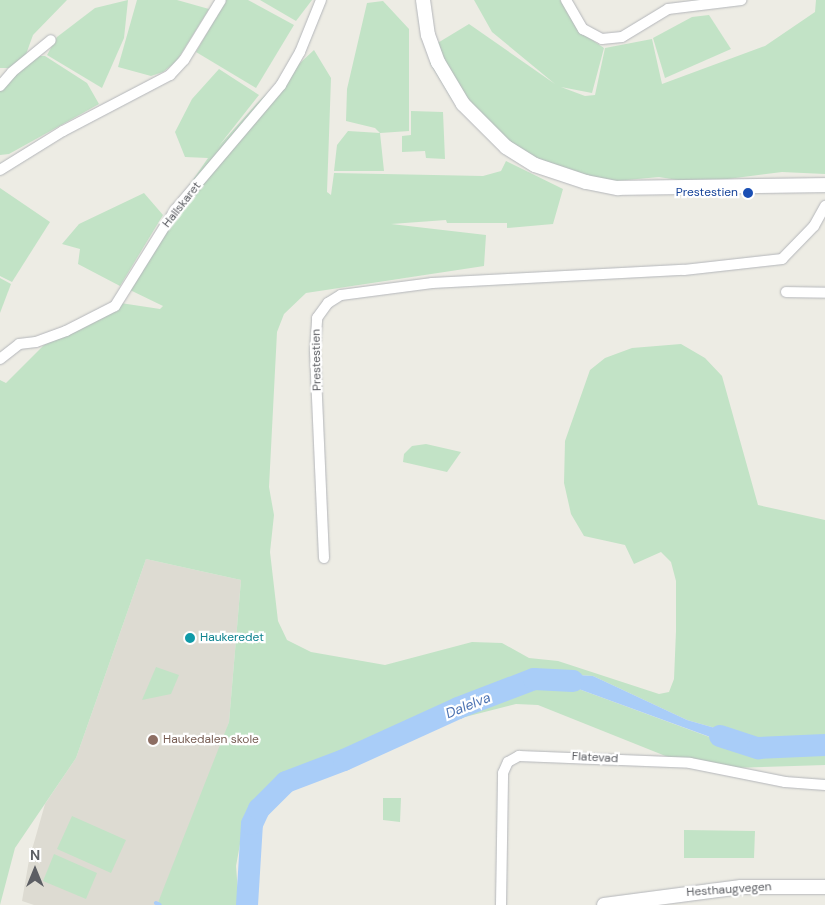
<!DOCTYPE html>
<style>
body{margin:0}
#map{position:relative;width:825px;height:905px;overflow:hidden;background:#edece4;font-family:"DM Sans",sans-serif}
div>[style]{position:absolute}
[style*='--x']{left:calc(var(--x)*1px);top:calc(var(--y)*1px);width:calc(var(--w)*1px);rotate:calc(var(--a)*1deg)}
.education>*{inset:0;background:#dddbd2}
.green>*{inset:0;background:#c2e3c6}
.water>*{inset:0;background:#a9cdf8}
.stream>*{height:4px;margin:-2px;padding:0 2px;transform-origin:2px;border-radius:2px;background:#a9cdf8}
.river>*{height:22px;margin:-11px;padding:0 11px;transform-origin:11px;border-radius:11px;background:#a9cdf8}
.roads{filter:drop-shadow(0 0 1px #b4b6ba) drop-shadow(0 0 1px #b4b6ba)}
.street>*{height:10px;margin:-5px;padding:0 5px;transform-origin:5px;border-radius:5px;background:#fff}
.secondary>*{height:14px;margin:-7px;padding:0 7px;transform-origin:7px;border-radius:7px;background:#fff}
.dots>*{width:14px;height:14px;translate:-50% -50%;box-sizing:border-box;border:2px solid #fff;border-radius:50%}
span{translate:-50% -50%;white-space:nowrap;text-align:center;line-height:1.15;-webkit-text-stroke:4.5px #fff;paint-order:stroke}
.transit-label{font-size:12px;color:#164399}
.right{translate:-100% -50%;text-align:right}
.street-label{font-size:12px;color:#5c5e63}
.culture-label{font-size:12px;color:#0d838f}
.left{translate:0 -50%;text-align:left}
.education-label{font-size:12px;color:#785e54}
.water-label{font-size:14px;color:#4b72b2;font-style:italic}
.north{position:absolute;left:10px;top:845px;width:50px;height:50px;-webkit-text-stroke:4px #fff;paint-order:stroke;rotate:0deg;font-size:14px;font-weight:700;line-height:20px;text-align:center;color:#5c5e63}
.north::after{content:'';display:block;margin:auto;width:18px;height:22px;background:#5c5e63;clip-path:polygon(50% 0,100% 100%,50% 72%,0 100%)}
</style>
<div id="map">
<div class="education">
<i style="clip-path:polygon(146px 559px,241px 580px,229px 722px,201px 806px,157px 905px,34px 905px,22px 901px,29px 860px,45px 804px,76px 758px)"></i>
</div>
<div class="green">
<i style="clip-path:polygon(0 0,67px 0,33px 35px,21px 68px,39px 56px,45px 56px,87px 83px,99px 104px,9px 154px,0 155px,0 91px,21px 68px,0 68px)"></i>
<i style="clip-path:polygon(128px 0,124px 38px,102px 88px,47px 55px,57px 37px,95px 8px)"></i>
<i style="clip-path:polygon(137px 0,177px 0,209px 9px,176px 62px,163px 72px,151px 76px,118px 67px)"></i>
<i style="clip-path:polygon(226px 0,248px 0,294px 25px,256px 88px,196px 52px)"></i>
<i style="clip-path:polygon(260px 0,312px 0,296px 21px)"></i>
<i style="clip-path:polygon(474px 0,560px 0,582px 33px,604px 48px,592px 93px,561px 87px,585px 96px,595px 95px,605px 48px,652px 39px,662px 84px,765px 46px,815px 12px,816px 0,825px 0,825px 174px,782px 172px,697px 183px,659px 177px,595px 183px,546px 172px,484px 133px,451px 98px,430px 63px,431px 47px,469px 24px,555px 84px,492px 32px)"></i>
<i style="clip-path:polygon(383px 1px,409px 29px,409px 131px,380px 133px,384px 171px,334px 171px,337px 145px,348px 131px,380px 133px,375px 128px,346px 121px,347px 89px,367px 3px)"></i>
<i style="clip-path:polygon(709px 15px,731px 49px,665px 78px,653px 38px,692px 17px)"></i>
<i style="clip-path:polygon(evenodd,314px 50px,331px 78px,327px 192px,331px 195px,334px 173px,483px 176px,501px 171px,506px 161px,563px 189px,553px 224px,507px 228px,507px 223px,447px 223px,446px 220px,391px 224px,486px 235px,484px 266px,306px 293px,284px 314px,277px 332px,269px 487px,274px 515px,270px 552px,278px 621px,287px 640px,311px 652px,385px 665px,472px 642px,502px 643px,529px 658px,558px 661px,659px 694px,669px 692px,674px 679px,676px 631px,676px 581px,671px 562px,661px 552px,634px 564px,625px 545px,584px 536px,571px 514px,564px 483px,565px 441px,590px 370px,605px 358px,632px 348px,681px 344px,705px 358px,722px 376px,758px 505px,825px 520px,825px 736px,748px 738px,759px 755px,765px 756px,825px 749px,825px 765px,698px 769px,538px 705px,516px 704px,465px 717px,293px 775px,274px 786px,263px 797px,252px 809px,243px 828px,236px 866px,239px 905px,157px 905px,229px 722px,241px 580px,146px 559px,76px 758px,15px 848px,0 905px,0 380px,6px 383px,44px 345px,114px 302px,160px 309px,163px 306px,130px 290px,172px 210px,208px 158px,185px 157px,175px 132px,192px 99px,219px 69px,259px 95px,218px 147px,257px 103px,314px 50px,546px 673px,593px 676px,687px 720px,743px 736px,753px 753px,565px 684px,543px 684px,546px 673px)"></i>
<i style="clip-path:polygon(411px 111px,443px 112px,445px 159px,426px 158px,425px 151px,402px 152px,402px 136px,411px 135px)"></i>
<i style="clip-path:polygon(0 188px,50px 222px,12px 282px,0 276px)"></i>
<i style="clip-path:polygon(144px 193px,163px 215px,120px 286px,78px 264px,80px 249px,62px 244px,79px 224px)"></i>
<i style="clip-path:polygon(0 278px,11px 284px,0 313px)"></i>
<i style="clip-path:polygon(426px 444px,461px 452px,447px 472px,403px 462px,404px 454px,412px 446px)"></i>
<i style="clip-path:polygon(156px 667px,179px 675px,171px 694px,142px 700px)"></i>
<i style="clip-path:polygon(383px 798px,401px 798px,400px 822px,383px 820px)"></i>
<i style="clip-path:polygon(72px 816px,126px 840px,111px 873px,57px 849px)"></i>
<i style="clip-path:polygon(684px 830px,755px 831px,754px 858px,684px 858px)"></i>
<i style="clip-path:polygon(54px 854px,97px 873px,86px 899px,43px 881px)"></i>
</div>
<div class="water">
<i style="clip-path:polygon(546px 673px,593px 676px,687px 720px,743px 736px,754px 753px,565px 684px,543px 684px)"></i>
<i style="clip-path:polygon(825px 736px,825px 749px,765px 756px,759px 755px,747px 738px,761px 740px)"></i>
</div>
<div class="stream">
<i style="--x:156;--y:903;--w:4;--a:27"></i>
</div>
<div class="river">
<i style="--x:720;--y:736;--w:40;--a:18"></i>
<i style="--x:758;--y:748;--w:67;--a:-2.6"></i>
<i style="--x:247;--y:905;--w:81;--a:-86.5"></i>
<i style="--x:252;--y:824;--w:17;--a:-65"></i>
<i style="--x:259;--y:809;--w:38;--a:-45"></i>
<i style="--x:286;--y:782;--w:62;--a:-20.8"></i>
<i style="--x:344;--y:760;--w:125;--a:-24.5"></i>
<i style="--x:458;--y:708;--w:81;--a:-20.9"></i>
<i style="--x:534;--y:679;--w:39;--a:3"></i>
</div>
<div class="roads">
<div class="street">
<i style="--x:566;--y:0;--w:34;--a:60"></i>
<i style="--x:583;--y:29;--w:21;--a:28"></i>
<i style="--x:602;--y:39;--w:20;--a:-6"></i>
<i style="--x:622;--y:37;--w:54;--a:-31.3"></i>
<i style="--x:668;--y:9;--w:74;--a:-7"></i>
<i style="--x:0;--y:86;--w:18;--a:-49"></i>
<i style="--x:12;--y:72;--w:50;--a:-39.4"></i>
<i style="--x:0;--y:170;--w:74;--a:-31.8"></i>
<i style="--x:63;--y:131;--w:121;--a:-27.6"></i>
<i style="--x:170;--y:75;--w:21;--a:-47"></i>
<i style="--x:184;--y:60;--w:70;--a:-58.3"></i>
<i style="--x:786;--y:292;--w:39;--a:1"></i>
<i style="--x:0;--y:359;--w:24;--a:-38"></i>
<i style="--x:19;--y:344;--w:17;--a:-7"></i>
<i style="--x:36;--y:342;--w:32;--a:-20"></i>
<i style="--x:66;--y:331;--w:55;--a:-27"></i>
<i style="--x:115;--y:306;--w:113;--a:-58"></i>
<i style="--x:175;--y:210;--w:164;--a:-49.7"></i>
<i style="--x:281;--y:85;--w:38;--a:-60"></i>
<i style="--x:300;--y:52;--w:56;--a:-68"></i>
<i style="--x:324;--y:558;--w:208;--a:-92.5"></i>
<i style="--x:315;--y:350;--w:32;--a:-86"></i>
<i style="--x:317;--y:318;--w:19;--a:-54"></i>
<i style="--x:328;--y:303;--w:15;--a:-32"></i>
<i style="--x:341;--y:295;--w:92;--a:-7.5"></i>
<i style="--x:432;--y:283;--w:252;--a:-3"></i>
<i style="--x:684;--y:270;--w:99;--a:-6.4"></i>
<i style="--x:782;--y:259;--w:46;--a:-45.9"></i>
<i style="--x:814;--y:226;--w:23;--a:-61"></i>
<i style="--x:501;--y:905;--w:132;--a:-89.1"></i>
<i style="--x:503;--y:773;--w:12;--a:-66"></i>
<i style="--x:508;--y:762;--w:13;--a:-29"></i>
<i style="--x:519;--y:756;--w:171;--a:2.3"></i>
<i style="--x:690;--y:763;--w:97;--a:11.3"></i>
<i style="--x:785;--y:782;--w:40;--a:4.3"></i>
</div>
<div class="secondary">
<i style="--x:423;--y:0;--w:35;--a:82"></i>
<i style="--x:428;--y:35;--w:29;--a:70"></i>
<i style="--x:438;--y:62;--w:49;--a:59.2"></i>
<i style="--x:463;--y:104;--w:61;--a:45"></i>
<i style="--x:506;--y:147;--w:34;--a:32"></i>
<i style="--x:535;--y:165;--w:54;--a:18.4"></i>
<i style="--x:586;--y:182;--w:33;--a:11"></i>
<i style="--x:618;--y:188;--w:207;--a:-0.8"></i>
<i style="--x:604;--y:905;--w:138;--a:-7.5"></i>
<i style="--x:741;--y:887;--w:84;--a:0"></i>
</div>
</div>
<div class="dots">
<i style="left:748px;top:193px;background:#1a4fb4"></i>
<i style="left:190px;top:638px;background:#0f9aa8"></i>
<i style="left:153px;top:740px;background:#8d6e63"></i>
</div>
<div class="transit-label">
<span class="right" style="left:738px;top:193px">Prestestien</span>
</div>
<div class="street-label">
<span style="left:182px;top:205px;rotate:-52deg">Hallskaret</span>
<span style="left:317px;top:360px;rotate:-91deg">Prestestien</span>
<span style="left:595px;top:758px;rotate:3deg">Flatevad</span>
<span style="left:729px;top:890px;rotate:-4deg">Hesthaugvegen</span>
</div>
<div class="culture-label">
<span class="left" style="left:200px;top:638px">Haukeredet</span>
</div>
<div class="education-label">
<span class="left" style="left:163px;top:740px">Haukedalen skole</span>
</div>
<div class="water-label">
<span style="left:468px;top:705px;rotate:-22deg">Dalelva</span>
</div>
<div class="north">N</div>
</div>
